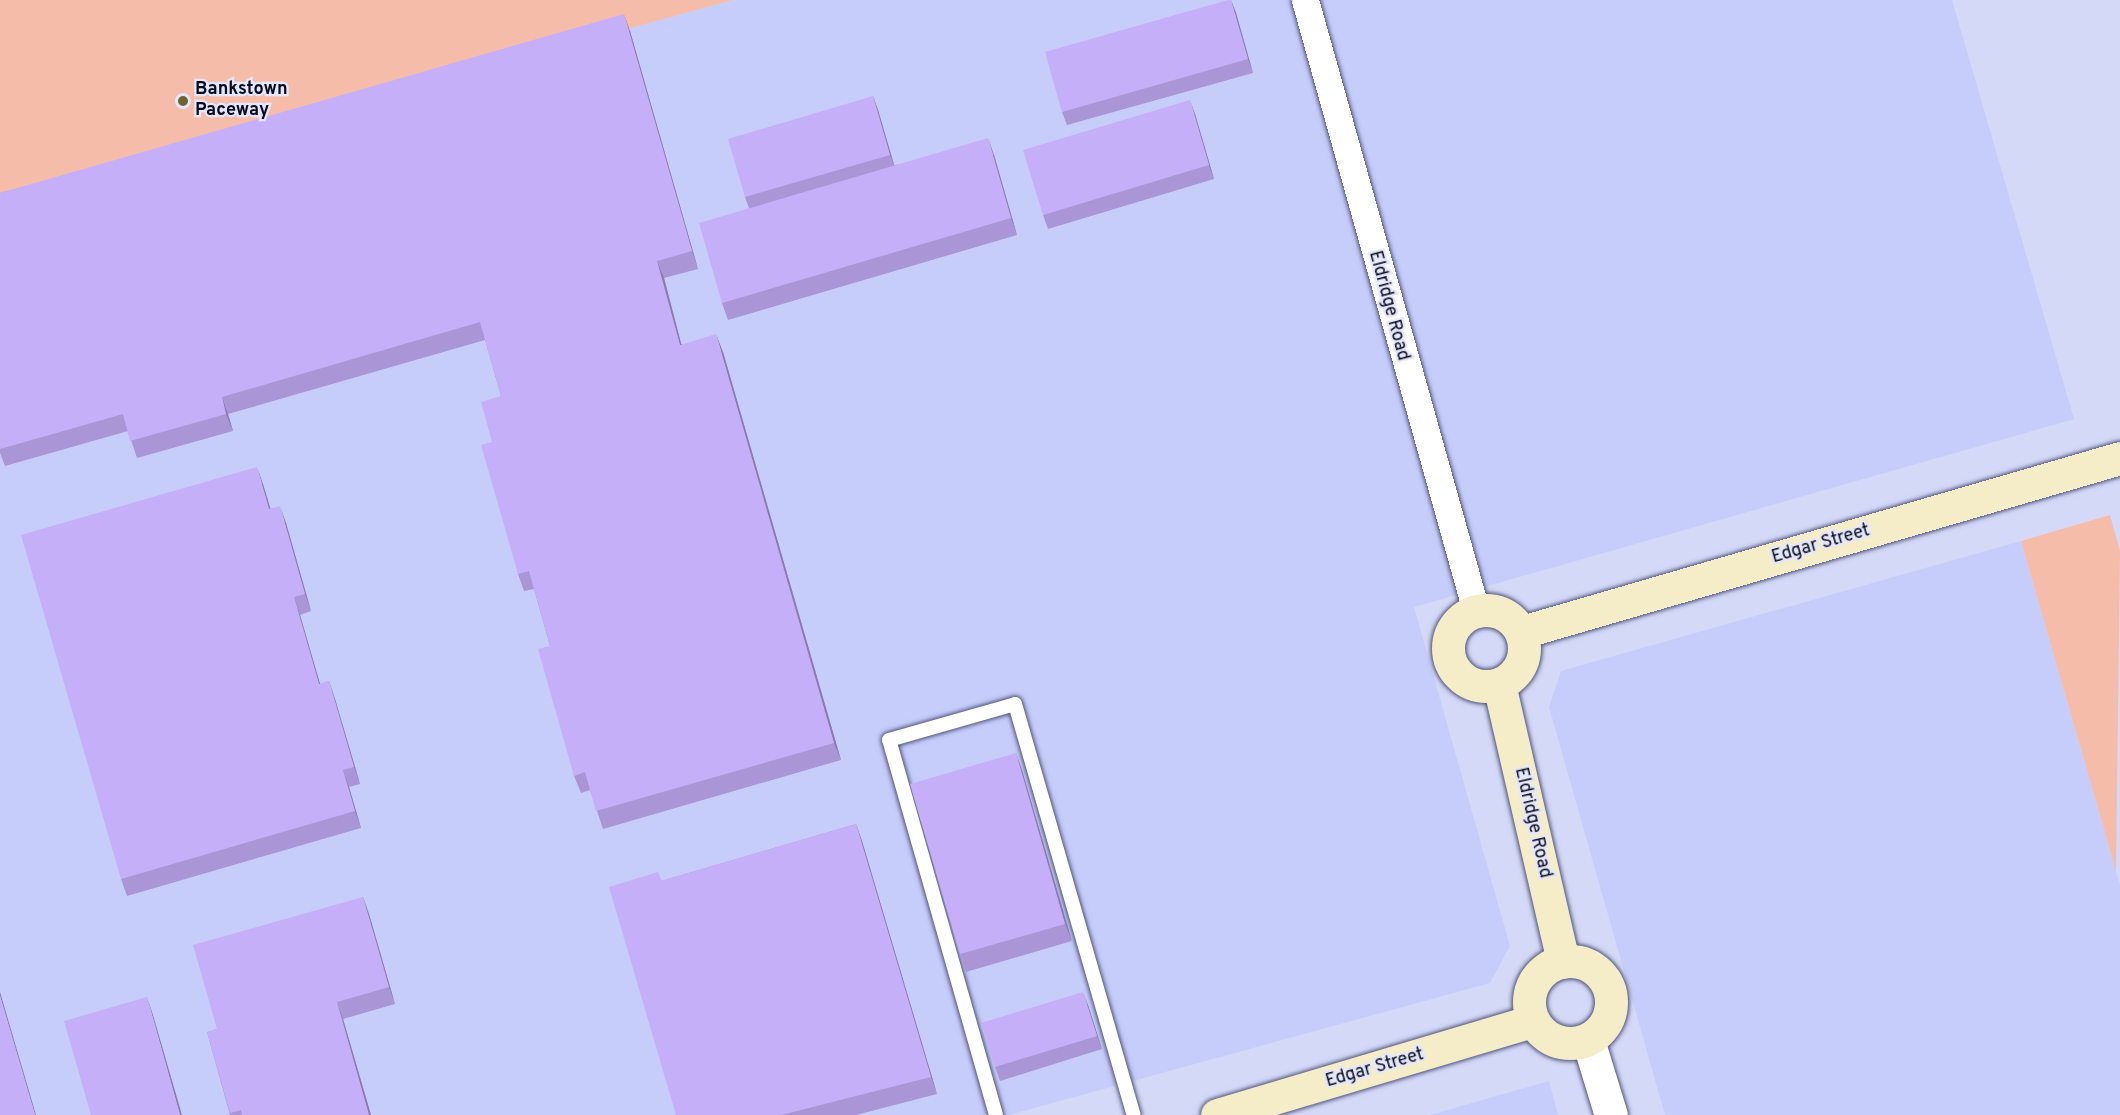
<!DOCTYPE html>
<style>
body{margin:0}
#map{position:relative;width:2120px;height:1115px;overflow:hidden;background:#d4d9f7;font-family:Overpass,sans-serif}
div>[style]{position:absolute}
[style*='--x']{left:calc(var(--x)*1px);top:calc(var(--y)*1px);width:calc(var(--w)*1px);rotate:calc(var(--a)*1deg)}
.built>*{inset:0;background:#c6cdfa}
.green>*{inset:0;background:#f6bcaa}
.roads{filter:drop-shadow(0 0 2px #50557e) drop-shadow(0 0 2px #50557e)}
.service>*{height:14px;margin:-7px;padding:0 7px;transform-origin:7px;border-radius:7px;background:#fff}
.minor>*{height:27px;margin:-13.5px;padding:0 13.5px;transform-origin:13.5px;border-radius:13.5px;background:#fff}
.tertiary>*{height:33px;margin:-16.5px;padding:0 16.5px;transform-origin:16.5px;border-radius:16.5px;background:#fff}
.secondary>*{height:33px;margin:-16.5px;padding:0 16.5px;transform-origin:16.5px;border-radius:16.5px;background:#f4edc7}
.secondary>.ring{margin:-16.5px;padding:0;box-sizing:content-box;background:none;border:33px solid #f4edc7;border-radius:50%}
.wall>*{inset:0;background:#aa96d6}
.shaded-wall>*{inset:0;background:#8b7aae}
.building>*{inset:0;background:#c6aff9}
.dots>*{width:16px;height:16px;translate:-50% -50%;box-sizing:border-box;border:3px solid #e4e7fb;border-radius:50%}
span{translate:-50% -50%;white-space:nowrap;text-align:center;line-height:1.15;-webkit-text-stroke:4.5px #e4e7fb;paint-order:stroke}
.poi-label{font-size:18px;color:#090b1a;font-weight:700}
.left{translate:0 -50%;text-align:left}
.street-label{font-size:18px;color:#090b1a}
</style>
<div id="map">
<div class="built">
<i style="clip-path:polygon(733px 0,1952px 0,2074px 419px,1414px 607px,1510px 946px,1490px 983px,1009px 1115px,0 1115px,0 201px)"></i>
<i style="clip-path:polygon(2021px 541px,2120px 885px,2120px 1115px,1665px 1115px,1549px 707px,1561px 671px)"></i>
<i style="clip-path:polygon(1549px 1081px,1558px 1115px,1430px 1115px)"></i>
</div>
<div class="green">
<i style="clip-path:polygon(0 0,733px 0,0 201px)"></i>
<i style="clip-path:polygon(2110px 515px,2120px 551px,2116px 871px,2021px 541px)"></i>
</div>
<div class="roads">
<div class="service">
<i style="--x:996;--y:1115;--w:390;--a:-105.9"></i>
<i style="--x:889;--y:740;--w:131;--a:-15.9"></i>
<i style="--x:1015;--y:704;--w:428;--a:73.9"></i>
</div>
<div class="minor">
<i style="--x:1305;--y:0;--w:634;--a:74.36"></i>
</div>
<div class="tertiary">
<i style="--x:1588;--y:1040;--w:78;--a:73"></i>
</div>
<div class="secondary">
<i class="ring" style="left:1448px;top:610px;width:43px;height:43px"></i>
<i style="--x:1522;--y:632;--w:623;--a:-16.22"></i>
<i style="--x:1499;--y:684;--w:285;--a:77"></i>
<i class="ring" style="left:1529px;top:961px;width:49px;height:49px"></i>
<i style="--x:1217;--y:1115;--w:330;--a:-16.6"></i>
</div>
</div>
<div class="wall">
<i style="clip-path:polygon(1231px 0,1236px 13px,1253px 73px,1067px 125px,1062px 112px)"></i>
<i style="clip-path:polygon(630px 31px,698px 269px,664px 278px,681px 344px,723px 352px,841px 760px,603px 829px,590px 790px,581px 793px,574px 776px,550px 646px,534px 589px,524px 591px,518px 574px,492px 442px,501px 396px,485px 340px,228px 414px,233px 431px,137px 458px,128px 431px,5px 466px,0 453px,0 193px)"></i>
<i style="clip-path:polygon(873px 96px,878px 110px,894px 165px,994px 155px,1017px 235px,728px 320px,722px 303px,749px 208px,745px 197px)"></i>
<i style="clip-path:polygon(1195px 114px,1214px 179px,1048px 229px,1043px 215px)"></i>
<i style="clip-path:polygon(263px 484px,270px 509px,286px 523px,311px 611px,300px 615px,320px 684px,329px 681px,335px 699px,360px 784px,349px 787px,361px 828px,127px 896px,121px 879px)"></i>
<i style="clip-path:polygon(1016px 753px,1022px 770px,1072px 941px,966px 972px,960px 954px)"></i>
<i style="clip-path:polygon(856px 824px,862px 841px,937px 1094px,856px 1115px,676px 1115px,658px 872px,661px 881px)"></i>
<i style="clip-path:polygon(363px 897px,369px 914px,395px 1004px,343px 1019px,371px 1115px,230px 1115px,207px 1032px,217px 1029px)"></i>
<i style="clip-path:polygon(1088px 1005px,1102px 1049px,1000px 1081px,995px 1067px)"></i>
</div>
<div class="shaded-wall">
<i style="clip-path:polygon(1231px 0,1236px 13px,1253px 73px,1248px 59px)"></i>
<i style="clip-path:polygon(624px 14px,630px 31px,698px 269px,692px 251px)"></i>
<i style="clip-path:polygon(873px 96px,878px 110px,895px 168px,890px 155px)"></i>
<i style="clip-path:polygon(1190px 100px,1195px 114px,1214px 179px,1209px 165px)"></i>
<i style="clip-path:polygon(988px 138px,994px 155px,1017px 235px,1011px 218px)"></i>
<i style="clip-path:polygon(657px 261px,664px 278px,686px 362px,680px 345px)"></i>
<i style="clip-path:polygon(716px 334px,723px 352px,841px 760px,834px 743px)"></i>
<i style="clip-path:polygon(222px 397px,228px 414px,233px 431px,226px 414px)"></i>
<i style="clip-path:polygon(257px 467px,263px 484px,276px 527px,269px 509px)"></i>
<i style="clip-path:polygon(280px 506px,286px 523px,311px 611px,305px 594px)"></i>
<i style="clip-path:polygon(294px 597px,300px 615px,325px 701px,319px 684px)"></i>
<i style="clip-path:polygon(329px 681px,335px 699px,360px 784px,354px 767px)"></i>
<i style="clip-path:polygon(1016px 753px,1022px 770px,1072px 941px,1065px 924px)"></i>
<i style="clip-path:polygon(343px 770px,349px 787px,361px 828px,355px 811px)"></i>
<i style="clip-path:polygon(856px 824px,862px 841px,937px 1094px,931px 1077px)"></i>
<i style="clip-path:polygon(363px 897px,369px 914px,395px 1004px,389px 987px)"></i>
<i style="clip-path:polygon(0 992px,36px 1115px,35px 1115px,0 996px)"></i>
<i style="clip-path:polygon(1083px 992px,1088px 1005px,1102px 1049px,1097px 1036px)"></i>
<i style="clip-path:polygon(147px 997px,153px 1015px,182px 1115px,180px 1115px)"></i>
<i style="clip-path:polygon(337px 1002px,343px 1019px,371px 1115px,369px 1115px)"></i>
</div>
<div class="building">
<i style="clip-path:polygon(1228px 0,1231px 0,1248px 59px,1062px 112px,1045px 52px)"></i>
<i style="clip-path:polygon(624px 14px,692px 251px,657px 261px,680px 345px,716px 334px,834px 743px,596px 811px,585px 772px,574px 776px,538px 649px,550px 646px,529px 571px,518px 574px,481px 445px,492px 442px,481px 402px,501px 396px,480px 322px,222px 397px,226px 414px,130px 441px,123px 414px,0 449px,0 193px)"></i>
<i style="clip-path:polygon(873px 96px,890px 155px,745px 197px,728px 139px)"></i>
<i style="clip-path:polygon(1190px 100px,1209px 165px,1043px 215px,1023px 150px)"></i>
<i style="clip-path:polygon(988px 138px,1011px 218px,722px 303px,699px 223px)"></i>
<i style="clip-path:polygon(257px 467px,269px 509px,280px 506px,305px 594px,294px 597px,319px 684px,329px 681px,354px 767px,343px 770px,355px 811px,121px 879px,21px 535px)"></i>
<i style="clip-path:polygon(1016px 753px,1065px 924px,960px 954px,910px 784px)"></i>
<i style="clip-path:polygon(856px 824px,931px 1077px,781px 1115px,676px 1115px,609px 887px,658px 872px,661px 881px)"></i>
<i style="clip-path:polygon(363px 897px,389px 987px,337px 1002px,369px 1115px,242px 1115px,241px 1110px,230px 1113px,207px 1032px,217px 1029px,193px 945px)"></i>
<i style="clip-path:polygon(1083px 992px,1097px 1036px,995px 1067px,981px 1023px)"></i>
<i style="clip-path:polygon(0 996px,35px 1115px,0 1115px)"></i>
<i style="clip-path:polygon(147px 997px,180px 1115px,91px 1115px,64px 1021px)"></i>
</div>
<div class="dots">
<i style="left:183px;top:101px;background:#6e6330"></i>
</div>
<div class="poi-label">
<span class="left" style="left:195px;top:101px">Bankstown<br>Paceway</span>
</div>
<div class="street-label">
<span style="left:1388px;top:306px;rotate:75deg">Eldridge Road</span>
<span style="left:1821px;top:545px;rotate:-16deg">Edgar Street</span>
<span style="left:1532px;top:823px;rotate:77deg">Eldridge Road</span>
<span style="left:1375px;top:1069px;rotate:-16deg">Edgar Street</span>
</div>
</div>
